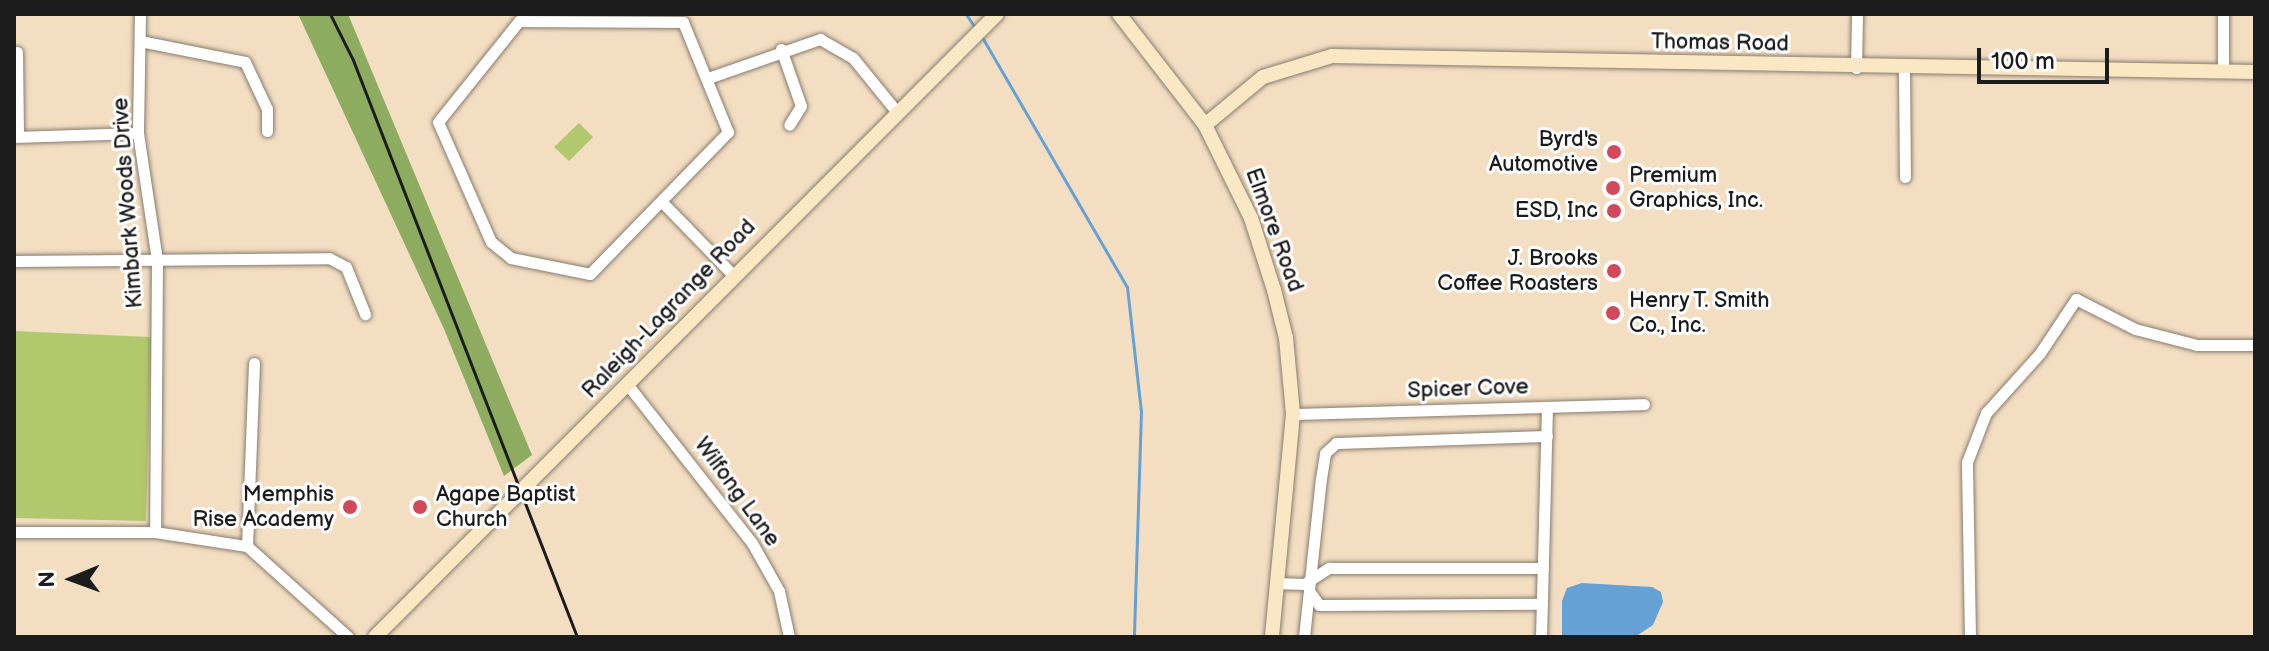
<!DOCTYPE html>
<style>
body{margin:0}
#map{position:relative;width:2269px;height:651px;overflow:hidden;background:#f3dec2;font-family:"Balsamiq Sans",sans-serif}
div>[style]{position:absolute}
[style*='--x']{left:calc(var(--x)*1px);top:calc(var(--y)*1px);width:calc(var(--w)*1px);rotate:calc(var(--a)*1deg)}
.green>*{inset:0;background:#b2c86c}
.forest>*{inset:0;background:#8dac60}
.water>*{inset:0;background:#66a1d6}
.stream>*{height:3px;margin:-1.5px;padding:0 1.5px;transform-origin:1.5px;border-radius:1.5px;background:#66a1d6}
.roads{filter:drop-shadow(0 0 2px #887d6f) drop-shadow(0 0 2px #887d6f)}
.street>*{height:11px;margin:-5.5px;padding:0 5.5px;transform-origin:5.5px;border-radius:5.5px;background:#fff}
.secondary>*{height:14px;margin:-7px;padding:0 7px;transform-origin:7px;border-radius:7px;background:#fae7c3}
.rail>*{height:3px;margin:-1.5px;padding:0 1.5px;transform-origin:1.5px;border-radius:1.5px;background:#1c1c1c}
.dots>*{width:22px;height:22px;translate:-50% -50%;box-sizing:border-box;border:4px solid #fff;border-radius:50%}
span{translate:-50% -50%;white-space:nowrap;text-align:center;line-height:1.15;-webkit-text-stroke:6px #fff;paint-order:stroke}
.street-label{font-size:22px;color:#1c1c1c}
.poi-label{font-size:22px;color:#1c1c1c}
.right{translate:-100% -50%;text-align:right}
.left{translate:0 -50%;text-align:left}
.frame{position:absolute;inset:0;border:16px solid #1c1c1c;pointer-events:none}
.north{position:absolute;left:32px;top:539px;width:80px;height:80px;-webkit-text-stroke:6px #fff;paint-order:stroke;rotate:269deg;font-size:22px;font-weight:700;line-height:32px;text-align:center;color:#1c1c1c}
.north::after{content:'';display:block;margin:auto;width:28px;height:36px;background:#1c1c1c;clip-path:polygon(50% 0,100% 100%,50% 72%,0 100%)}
.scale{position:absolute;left:1977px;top:48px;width:132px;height:36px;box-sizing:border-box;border:4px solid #1c1c1c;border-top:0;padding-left:10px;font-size:24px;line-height:28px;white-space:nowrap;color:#1c1c1c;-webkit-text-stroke:6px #fff;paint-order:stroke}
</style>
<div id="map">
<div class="green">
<i style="clip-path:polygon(579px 123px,593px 137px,569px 161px,554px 147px)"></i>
<i style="clip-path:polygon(14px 331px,151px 337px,146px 521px,14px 518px)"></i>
</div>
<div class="forest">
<i style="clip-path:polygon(298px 14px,348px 14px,532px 455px,504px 476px,444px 329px)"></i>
</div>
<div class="water">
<i style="clip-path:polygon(1582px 583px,1652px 587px,1661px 592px,1663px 602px,1653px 625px,1635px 637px,1562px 637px,1562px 601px,1567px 588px)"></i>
</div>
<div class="stream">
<i style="--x:966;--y:14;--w:17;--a:57"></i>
<i style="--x:982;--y:37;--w:289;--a:59.9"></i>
<i style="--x:1127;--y:287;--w:125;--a:83.6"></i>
<i style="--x:1141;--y:411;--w:226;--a:91.8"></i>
</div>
<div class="roads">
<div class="street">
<i style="--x:140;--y:14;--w:119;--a:91"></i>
<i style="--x:138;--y:133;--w:128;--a:81.5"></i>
<i style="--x:157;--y:260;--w:272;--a:90.4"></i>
<i style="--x:519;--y:21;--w:164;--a:0.3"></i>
<i style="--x:683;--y:22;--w:119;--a:67.8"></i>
<i style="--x:728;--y:132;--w:198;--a:134.2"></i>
<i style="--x:590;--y:274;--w:81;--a:-168.6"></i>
<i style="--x:511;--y:258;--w:26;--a:-141"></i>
<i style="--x:491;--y:242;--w:131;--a:-113.8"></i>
<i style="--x:438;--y:122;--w:129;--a:-51.3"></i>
<i style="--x:140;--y:41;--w:107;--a:11.3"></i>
<i style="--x:245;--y:62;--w:52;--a:64.9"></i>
<i style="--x:267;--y:109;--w:22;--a:90"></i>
<i style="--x:781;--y:49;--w:60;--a:70.7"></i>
<i style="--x:801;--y:106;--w:22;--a:122"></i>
<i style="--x:17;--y:52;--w:84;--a:89.3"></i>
<i style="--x:1856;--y:68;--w:54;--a:-88.9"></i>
<i style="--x:1904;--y:69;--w:108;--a:89.5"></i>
<i style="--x:2223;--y:72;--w:58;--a:-90"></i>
<i style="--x:708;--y:78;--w:119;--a:-19.2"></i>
<i style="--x:820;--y:39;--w:38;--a:30"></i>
<i style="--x:853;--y:58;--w:68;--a:50.9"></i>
<i style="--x:14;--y:137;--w:124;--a:-1.8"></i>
<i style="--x:662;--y:202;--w:100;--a:45.8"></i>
<i style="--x:14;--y:261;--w:315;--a:-0.5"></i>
<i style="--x:329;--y:258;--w:19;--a:28"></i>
<i style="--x:346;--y:267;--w:51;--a:68"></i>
<i style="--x:627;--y:384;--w:202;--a:51.8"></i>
<i style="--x:752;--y:543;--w:55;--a:60.6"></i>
<i style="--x:779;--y:591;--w:47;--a:77.7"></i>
<i style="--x:1293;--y:414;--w:351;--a:-1.6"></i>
<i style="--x:14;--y:532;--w:141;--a:0"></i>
<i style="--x:155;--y:532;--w:93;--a:8.7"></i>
<i style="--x:247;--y:546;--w:136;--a:42"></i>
<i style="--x:247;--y:546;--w:183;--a:-87.8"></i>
<i style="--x:1276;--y:583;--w:28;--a:2"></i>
<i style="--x:1304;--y:584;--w:30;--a:-33"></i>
<i style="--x:1329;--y:568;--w:214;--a:0"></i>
<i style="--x:1309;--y:591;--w:17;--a:54"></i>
<i style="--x:1319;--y:605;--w:223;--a:-0.3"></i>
<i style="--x:1304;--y:637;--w:159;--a:-83.9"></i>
<i style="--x:1321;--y:479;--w:26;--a:-81"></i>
<i style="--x:1325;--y:453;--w:15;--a:-42"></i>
<i style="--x:1336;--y:443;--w:211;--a:-1.9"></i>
<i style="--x:1541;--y:637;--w:230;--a:-88.5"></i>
<i style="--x:1970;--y:637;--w:175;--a:-91"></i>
<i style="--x:1967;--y:462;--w:53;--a:-68.8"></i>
<i style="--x:1986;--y:413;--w:81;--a:-48"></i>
<i style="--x:2040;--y:353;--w:65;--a:-56.3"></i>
<i style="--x:2076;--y:299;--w:66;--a:27"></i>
<i style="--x:2135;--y:329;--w:64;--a:14.5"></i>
<i style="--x:2197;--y:345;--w:58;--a:0"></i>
</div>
<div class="secondary">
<i style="--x:1119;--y:14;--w:140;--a:52.2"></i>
<i style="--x:1205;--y:125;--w:104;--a:63.7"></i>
<i style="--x:1251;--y:218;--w:76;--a:72.3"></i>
<i style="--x:1274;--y:290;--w:49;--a:76"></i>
<i style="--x:1286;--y:338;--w:76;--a:84.7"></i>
<i style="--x:1293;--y:414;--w:224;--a:95.4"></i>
<i style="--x:1205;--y:125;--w:75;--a:-39.6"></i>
<i style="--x:1263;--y:77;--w:72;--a:-16.9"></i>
<i style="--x:1332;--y:56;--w:923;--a:0.99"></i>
<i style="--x:375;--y:637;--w:880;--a:-45.05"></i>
</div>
</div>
<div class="rail">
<i style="--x:330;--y:14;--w:51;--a:63.4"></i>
<i style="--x:353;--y:60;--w:619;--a:68.78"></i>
</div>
<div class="dots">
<i style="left:1614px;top:152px;background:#d1495b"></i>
<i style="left:1613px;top:188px;background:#d1495b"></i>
<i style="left:1614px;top:211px;background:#d1495b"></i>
<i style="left:1614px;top:271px;background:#d1495b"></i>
<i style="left:1613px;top:313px;background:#d1495b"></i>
<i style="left:350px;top:507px;background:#d1495b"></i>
<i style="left:420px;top:507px;background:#d1495b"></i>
</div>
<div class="street-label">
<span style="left:1720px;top:43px;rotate:1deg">Thomas Road</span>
<span style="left:128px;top:203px;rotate:-94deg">Kimbark Woods Drive</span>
<span style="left:1274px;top:230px;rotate:70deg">Elmore Road</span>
<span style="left:669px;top:309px;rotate:-46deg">Raleigh-Lagrange Road</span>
<span style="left:1468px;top:389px;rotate:-2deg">Spicer Cove</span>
<span style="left:737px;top:492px;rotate:54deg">Wilfong Lane</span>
</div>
<div class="poi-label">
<span class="right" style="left:1598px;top:152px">Byrd's<br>Automotive</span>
<span class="left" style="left:1629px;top:188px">Premium<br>Graphics, Inc.</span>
<span class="right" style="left:1598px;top:211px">ESD, Inc</span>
<span class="right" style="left:1598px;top:271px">J. Brooks<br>Coffee Roasters</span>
<span class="left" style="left:1629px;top:313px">Henry T. Smith<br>Co., Inc.</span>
<span class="right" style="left:334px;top:507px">Memphis<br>Rise Academy</span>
<span class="left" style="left:436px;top:507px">Agape Baptist<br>Church</span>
</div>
<div class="frame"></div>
<div class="north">N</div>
<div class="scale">100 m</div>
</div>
